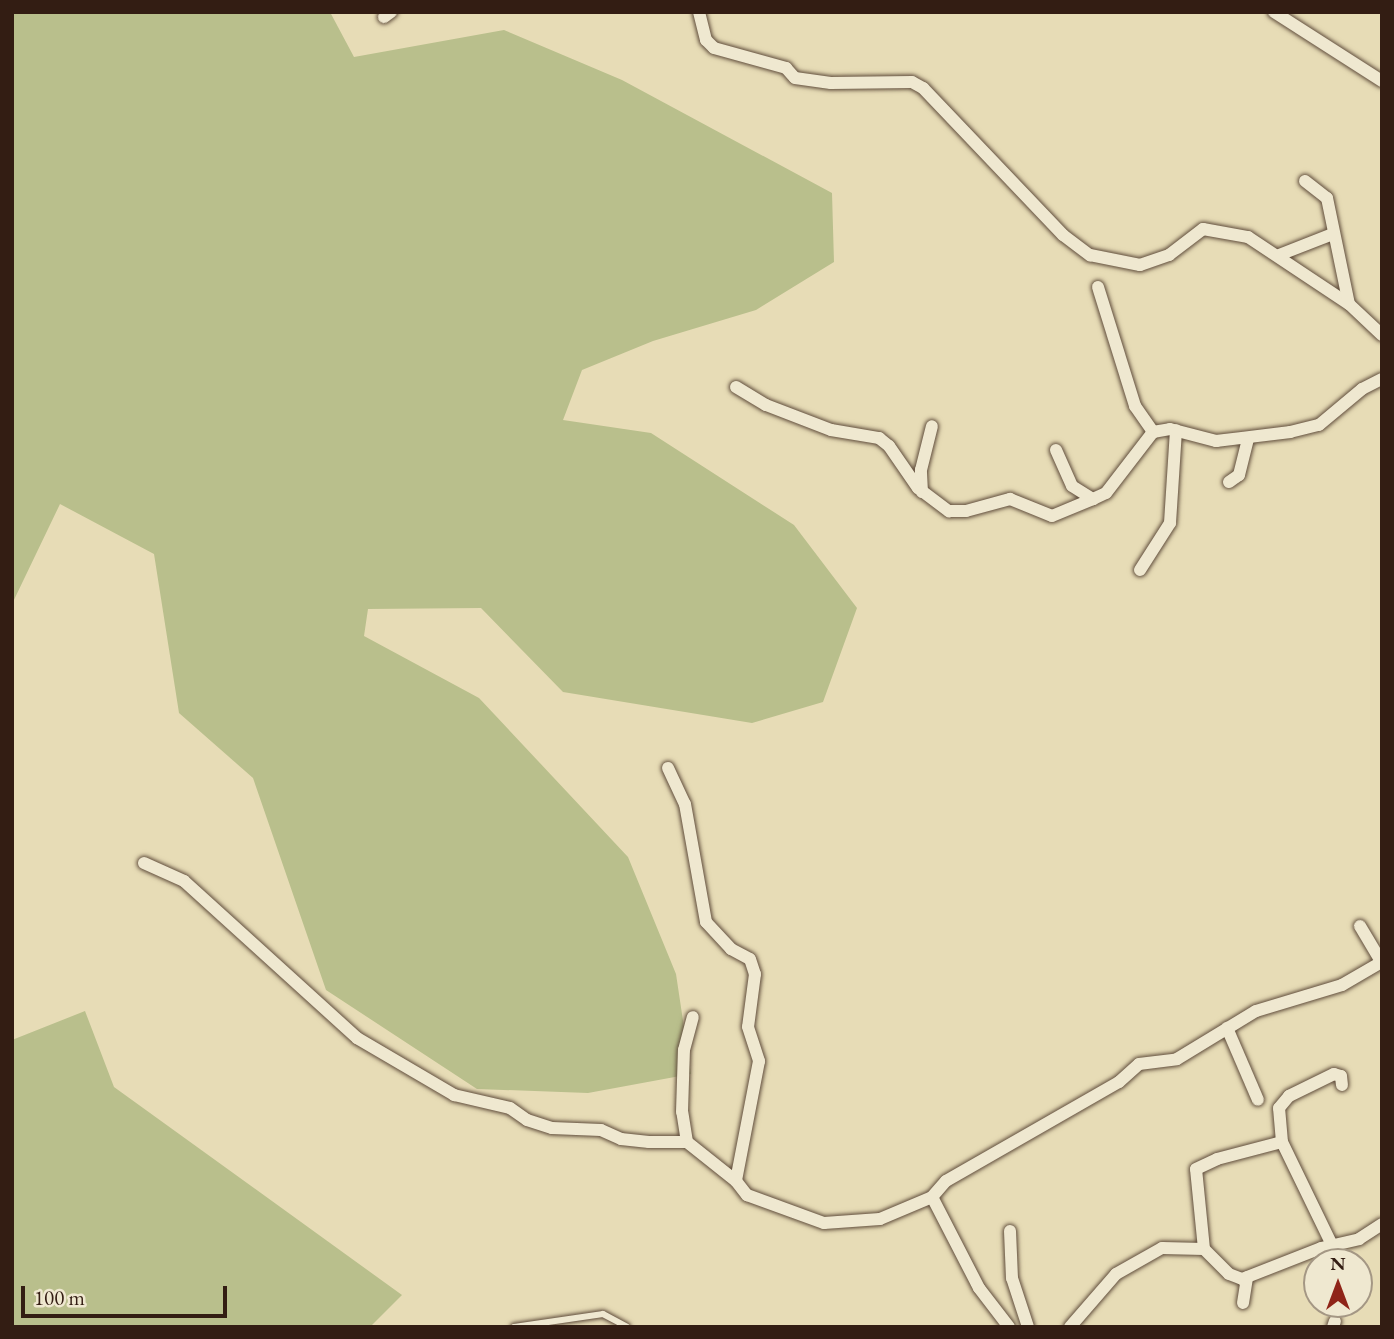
<!DOCTYPE html>
<style>
body{margin:0}
#map{position:relative;width:1394px;height:1339px;overflow:hidden;background:#e7dcb6;font-family:"EB Garamond",serif}
div>[style]{position:absolute}
[style*='--x']{left:calc(var(--x)*1px);top:calc(var(--y)*1px);width:calc(var(--w)*1px);rotate:calc(var(--a)*1deg)}
.green>*{inset:0;background:#b9bf8c}
.roads{filter:drop-shadow(0 0 2px #604d3c) drop-shadow(0 0 2px #604d3c)}
.lane>*{height:6px;margin:-3px;padding:0 3px;transform-origin:3px;border-radius:3px;background:#efe8d0}
.street>*{height:12px;margin:-6px;padding:0 6px;transform-origin:6px;border-radius:6px;background:#efe8d0}
span{translate:-50% -50%;white-space:nowrap;text-align:center;line-height:1.15;-webkit-text-stroke:5px #efe8d0;paint-order:stroke}
.frame{position:absolute;inset:0;border:14px solid #331d13;pointer-events:none}
.north{position:absolute;left:1303px;top:1248px;width:70px;height:70px;box-sizing:border-box;background:#efe8d0;border:2px solid #a49784;border-radius:50%;rotate:0deg;font-size:19px;font-weight:700;line-height:28px;text-align:center;color:#331d13}
.north::after{content:'';display:block;margin:auto;width:24px;height:32px;background:#8f2418;clip-path:polygon(50% 0,100% 100%,50% 72%,0 100%)}
.scale{position:absolute;left:21px;top:1286px;width:206px;height:32px;box-sizing:border-box;border:4px solid #331d13;border-top:0;padding-left:9px;font-size:21px;line-height:24px;white-space:nowrap;color:#331d13;-webkit-text-stroke:5px #efe8d0;paint-order:stroke}
</style>
<div id="map">
<div class="green">
<i style="clip-path:polygon(12px 12px,330px 12px,354px 57px,504px 30px,622px 80px,832px 193px,834px 262px,756px 310px,653px 341px,582px 370px,563px 420px,651px 433px,794px 525px,857px 608px,823px 702px,752px 723px,563px 692px,481px 608px,368px 609px,364px 636px,479px 698px,628px 857px,676px 974px,691px 1074px,588px 1093px,477px 1089px,326px 990px,253px 778px,179px 713px,154px 554px,60px 504px,12px 604px)"></i>
<i style="clip-path:polygon(85px 1011px,114px 1087px,402px 1295px,370px 1327px,12px 1327px,12px 1040px)"></i>
</div>
<div class="roads">
<div class="lane">
<i style="--x:514;--y:1327;--w:90;--a:-8.3"></i>
<i style="--x:603;--y:1314;--w:27;--a:28"></i>
</div>
<div class="street">
<i style="--x:699;--y:12;--w:29;--a:76"></i>
<i style="--x:706;--y:40;--w:11;--a:45"></i>
<i style="--x:714;--y:48;--w:75;--a:15.5"></i>
<i style="--x:786;--y:68;--w:13;--a:48"></i>
<i style="--x:795;--y:78;--w:36;--a:8"></i>
<i style="--x:831;--y:83;--w:81;--a:-0.7"></i>
<i style="--x:912;--y:82;--w:13;--a:29"></i>
<i style="--x:923;--y:88;--w:203;--a:46.4"></i>
<i style="--x:1063;--y:235;--w:34;--a:37"></i>
<i style="--x:1090;--y:255;--w:51;--a:11.3"></i>
<i style="--x:1140;--y:265;--w:31;--a:-19"></i>
<i style="--x:1169;--y:255;--w:43;--a:-37.4"></i>
<i style="--x:1203;--y:229;--w:46;--a:10.1"></i>
<i style="--x:1248;--y:237;--w:121;--a:33.6"></i>
<i style="--x:1349;--y:304;--w:45;--a:43.2"></i>
<i style="--x:1274;--y:12;--w:128;--a:32.6"></i>
<i style="--x:384;--y:17;--w:9;--a:-36"></i>
<i style="--x:1305;--y:181;--w:28;--a:38"></i>
<i style="--x:1327;--y:198;--w:108;--a:78.3"></i>
<i style="--x:1279;--y:255;--w:58;--a:-21.3"></i>
<i style="--x:1098;--y:287;--w:125;--a:72.7"></i>
<i style="--x:1135;--y:406;--w:32;--a:55"></i>
<i style="--x:736;--y:387;--w:35;--a:31"></i>
<i style="--x:766;--y:405;--w:70;--a:21"></i>
<i style="--x:831;--y:430;--w:49;--a:9.5"></i>
<i style="--x:879;--y:438;--w:13;--a:39"></i>
<i style="--x:889;--y:446;--w:51;--a:55.4"></i>
<i style="--x:918;--y:488;--w:39;--a:37"></i>
<i style="--x:949;--y:511;--w:17;--a:0"></i>
<i style="--x:966;--y:511;--w:46;--a:-15.3"></i>
<i style="--x:1010;--y:499;--w:45;--a:22"></i>
<i style="--x:1052;--y:516;--w:44;--a:-22.5"></i>
<i style="--x:1056;--y:450;--w:39;--a:66"></i>
<i style="--x:1072;--y:486;--w:25;--a:32"></i>
<i style="--x:1093;--y:499;--w:14;--a:-25"></i>
<i style="--x:1106;--y:493;--w:77;--a:-52.4"></i>
<i style="--x:1153;--y:432;--w:17;--a:-10"></i>
<i style="--x:1170;--y:429;--w:48;--a:14.6"></i>
<i style="--x:1216;--y:441;--w:75;--a:-6.9"></i>
<i style="--x:1290;--y:432;--w:30;--a:-14"></i>
<i style="--x:1319;--y:425;--w:56;--a:-39.9"></i>
<i style="--x:1362;--y:389;--w:22;--a:-27"></i>
<i style="--x:1229;--y:482;--w:12;--a:-35"></i>
<i style="--x:1239;--y:475;--w:37;--a:-76"></i>
<i style="--x:922;--y:492;--w:22;--a:-93"></i>
<i style="--x:921;--y:470;--w:45;--a:-76"></i>
<i style="--x:1140;--y:570;--w:56;--a:-57.4"></i>
<i style="--x:1170;--y:523;--w:93;--a:-86.3"></i>
<i style="--x:668;--y:768;--w:40;--a:65"></i>
<i style="--x:685;--y:804;--w:120;--a:79.9"></i>
<i style="--x:706;--y:922;--w:37;--a:47"></i>
<i style="--x:731;--y:949;--w:21;--a:28"></i>
<i style="--x:750;--y:959;--w:16;--a:72"></i>
<i style="--x:755;--y:974;--w:53;--a:97.5"></i>
<i style="--x:748;--y:1027;--w:36;--a:72"></i>
<i style="--x:759;--y:1061;--w:122;--a:100.9"></i>
<i style="--x:736;--y:1181;--w:18;--a:52"></i>
<i style="--x:747;--y:1195;--w:82;--a:20"></i>
<i style="--x:824;--y:1223;--w:56;--a:-4.1"></i>
<i style="--x:880;--y:1219;--w:56;--a:-22.9"></i>
<i style="--x:144;--y:863;--w:44;--a:24.2"></i>
<i style="--x:184;--y:881;--w:234;--a:42.2"></i>
<i style="--x:357;--y:1038;--w:113;--a:30.4"></i>
<i style="--x:454;--y:1095;--w:57;--a:13.1"></i>
<i style="--x:510;--y:1108;--w:21;--a:35"></i>
<i style="--x:527;--y:1120;--w:26;--a:18"></i>
<i style="--x:552;--y:1128;--w:49;--a:2.3"></i>
<i style="--x:601;--y:1130;--w:22;--a:24"></i>
<i style="--x:621;--y:1139;--w:28;--a:6"></i>
<i style="--x:649;--y:1142;--w:38;--a:0"></i>
<i style="--x:687;--y:1142;--w:63;--a:38.5"></i>
<i style="--x:1360;--y:926;--w:43;--a:59.3"></i>
<i style="--x:1227;--y:1028;--w:78;--a:66.7"></i>
<i style="--x:687;--y:1142;--w:30;--a:-99"></i>
<i style="--x:682;--y:1112;--w:62;--a:-88.2"></i>
<i style="--x:684;--y:1050;--w:34;--a:-75"></i>
<i style="--x:1010;--y:1231;--w:47;--a:87.6"></i>
<i style="--x:1012;--y:1278;--w:52;--a:71.9"></i>
<i style="--x:1332;--y:1245;--w:114;--a:-115.9"></i>
<i style="--x:1282;--y:1142;--w:34;--a:-95"></i>
<i style="--x:1279;--y:1108;--w:16;--a:-50"></i>
<i style="--x:1289;--y:1096;--w:50;--a:-26.1"></i>
<i style="--x:1334;--y:1074;--w:7;--a:16"></i>
<i style="--x:1341;--y:1076;--w:9;--a:84"></i>
<i style="--x:1204;--y:1249;--w:80;--a:-95.7"></i>
<i style="--x:1196;--y:1169;--w:23;--a:-25"></i>
<i style="--x:1217;--y:1159;--w:67;--a:-14.7"></i>
<i style="--x:1243;--y:1303;--w:26;--a:-81"></i>
<i style="--x:1009;--y:1327;--w:49;--a:-127.6"></i>
<i style="--x:979;--y:1288;--w:102;--a:-117.3"></i>
<i style="--x:932;--y:1197;--w:21;--a:-49"></i>
<i style="--x:946;--y:1181;--w:199;--a:-29.8"></i>
<i style="--x:1119;--y:1082;--w:27;--a:-42"></i>
<i style="--x:1139;--y:1064;--w:38;--a:-7"></i>
<i style="--x:1177;--y:1059;--w:92;--a:-31.3"></i>
<i style="--x:1256;--y:1011;--w:90;--a:-16.8"></i>
<i style="--x:1342;--y:985;--w:44;--a:-30.1"></i>
<i style="--x:1070;--y:1327;--w:70;--a:-49"></i>
<i style="--x:1116;--y:1274;--w:53;--a:-29.5"></i>
<i style="--x:1162;--y:1248;--w:42;--a:1.4"></i>
<i style="--x:1204;--y:1249;--w:35;--a:45"></i>
<i style="--x:1229;--y:1274;--w:14;--a:21"></i>
<i style="--x:1242;--y:1279;--w:85;--a:-21.4"></i>
<i style="--x:1321;--y:1248;--w:39;--a:-13"></i>
<i style="--x:1359;--y:1239;--w:27;--a:-33"></i>
<i style="--x:1333;--y:1327;--w:6;--a:-72"></i>
</div>
</div>
<div class="frame"></div>
<div class="north">N</div>
<div class="scale">100 m</div>
</div>
